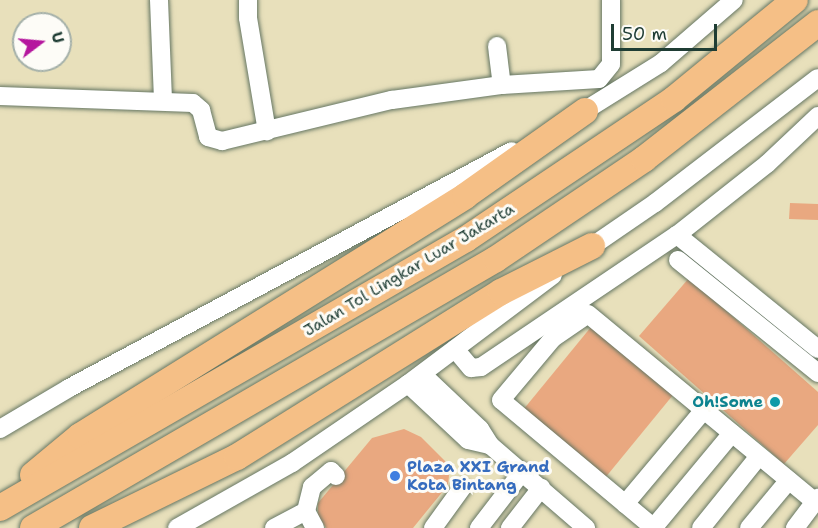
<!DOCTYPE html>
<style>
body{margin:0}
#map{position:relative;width:818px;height:528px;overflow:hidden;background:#e8e0bb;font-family:"Shantell Sans",sans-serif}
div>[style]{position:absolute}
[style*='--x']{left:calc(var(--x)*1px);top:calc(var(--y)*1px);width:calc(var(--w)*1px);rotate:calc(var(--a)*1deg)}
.building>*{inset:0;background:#e9a880}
.roads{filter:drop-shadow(0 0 2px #657663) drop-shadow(0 0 2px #657663)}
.minor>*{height:18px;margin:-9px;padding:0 9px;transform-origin:9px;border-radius:9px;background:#fff}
.highway>*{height:26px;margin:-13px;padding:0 13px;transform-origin:13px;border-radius:13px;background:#f5bf86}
.dots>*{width:16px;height:16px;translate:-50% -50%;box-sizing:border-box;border:3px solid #fdfcf7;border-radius:50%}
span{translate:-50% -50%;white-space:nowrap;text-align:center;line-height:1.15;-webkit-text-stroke:6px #fdfcf7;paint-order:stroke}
.street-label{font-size:16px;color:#1f3d34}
.culture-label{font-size:16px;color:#0d838f;font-weight:700}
.right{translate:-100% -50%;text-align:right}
.shop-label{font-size:16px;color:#366cbe;font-weight:700}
.left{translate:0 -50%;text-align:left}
.north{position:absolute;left:12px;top:12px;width:60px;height:60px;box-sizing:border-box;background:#fdfcf7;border:2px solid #a4b0a9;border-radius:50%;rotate:74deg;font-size:16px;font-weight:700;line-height:24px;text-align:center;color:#1f3d34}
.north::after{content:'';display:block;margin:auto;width:21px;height:27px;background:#b5179e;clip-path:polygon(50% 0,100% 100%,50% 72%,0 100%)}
.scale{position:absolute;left:611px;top:24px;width:106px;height:27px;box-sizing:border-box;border:3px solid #1f3d34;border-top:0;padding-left:8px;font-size:18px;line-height:21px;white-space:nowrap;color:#1f3d34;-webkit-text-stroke:4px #fdfcf7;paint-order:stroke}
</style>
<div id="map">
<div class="building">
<i style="clip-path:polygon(790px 203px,818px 204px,818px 220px,789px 219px)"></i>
<i style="clip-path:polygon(689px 278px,818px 392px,818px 425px,784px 464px,639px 336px)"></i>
<i style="clip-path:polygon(591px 327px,673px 395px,605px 478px,523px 410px)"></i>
<i style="clip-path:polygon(404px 429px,421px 437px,450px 466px,448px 485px,413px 528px,326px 528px,318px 515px,318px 503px,372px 438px)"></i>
</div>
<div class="roads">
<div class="minor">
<i style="--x:159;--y:0;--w:101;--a:87.7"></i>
<i style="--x:248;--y:0;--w:18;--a:90"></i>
<i style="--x:248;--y:18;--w:115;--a:80.5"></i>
<i style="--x:497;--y:46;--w:39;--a:83"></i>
<i style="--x:0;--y:96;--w:193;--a:2.1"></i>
<i style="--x:193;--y:103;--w:11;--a:41"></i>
<i style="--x:201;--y:110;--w:28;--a:75"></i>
<i style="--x:208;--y:137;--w:15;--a:16"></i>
<i style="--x:222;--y:141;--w:175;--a:-13.6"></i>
<i style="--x:392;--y:100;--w:111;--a:-7.8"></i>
<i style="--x:502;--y:85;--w:97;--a:-3.5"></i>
<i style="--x:599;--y:79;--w:19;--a:-51"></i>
<i style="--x:611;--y:64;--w:64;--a:-90"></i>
<i style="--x:576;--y:116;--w:100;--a:-31.9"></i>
<i style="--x:661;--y:63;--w:96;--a:-40.8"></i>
<i style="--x:677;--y:235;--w:181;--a:39"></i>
<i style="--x:582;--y:253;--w:88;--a:-34.4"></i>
<i style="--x:655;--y:203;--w:205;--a:-37.5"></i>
<i style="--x:678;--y:260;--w:180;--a:38.9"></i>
<i style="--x:455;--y:349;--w:25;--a:50"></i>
<i style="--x:471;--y:368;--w:10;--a:-6"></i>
<i style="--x:481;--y:367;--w:236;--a:-34"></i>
<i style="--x:677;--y:235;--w:115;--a:-38.3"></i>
<i style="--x:767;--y:164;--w:70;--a:-43.3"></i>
<i style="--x:422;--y:374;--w:80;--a:43.5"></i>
<i style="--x:480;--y:429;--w:19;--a:58"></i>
<i style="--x:490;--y:445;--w:127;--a:40.8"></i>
<i style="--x:408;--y:384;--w:82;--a:43"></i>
<i style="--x:468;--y:440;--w:23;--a:13"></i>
<i style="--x:0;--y:429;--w:80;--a:-30.7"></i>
<i style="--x:69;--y:388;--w:502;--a:-28.15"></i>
<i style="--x:625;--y:504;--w:123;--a:-50"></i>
<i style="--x:654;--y:527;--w:122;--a:-50.3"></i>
<i style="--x:177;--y:528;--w:132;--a:-29.5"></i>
<i style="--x:292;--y:463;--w:140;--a:-34.3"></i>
<i style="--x:408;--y:384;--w:181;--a:-36.9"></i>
<i style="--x:274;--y:528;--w:36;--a:-28"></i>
<i style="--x:315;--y:528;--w:19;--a:-118"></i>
<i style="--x:306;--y:511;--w:25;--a:-76"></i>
<i style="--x:312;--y:487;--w:25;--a:-40"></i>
<i style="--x:331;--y:471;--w:7;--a:45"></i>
<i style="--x:433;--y:528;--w:49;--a:-54.1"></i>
<i style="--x:479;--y:528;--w:71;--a:-52.5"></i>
<i style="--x:510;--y:528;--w:51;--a:-52.2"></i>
<i style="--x:654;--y:528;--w:199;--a:-140.1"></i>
<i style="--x:501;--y:400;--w:81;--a:-50"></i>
<i style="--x:553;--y:338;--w:42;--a:-34.4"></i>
<i style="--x:588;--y:314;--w:295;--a:39.6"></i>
<i style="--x:701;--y:528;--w:92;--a:-51.1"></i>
<i style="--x:749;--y:528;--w:62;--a:-50.2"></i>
<i style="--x:795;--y:528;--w:38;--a:-53"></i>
</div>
<div class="highway">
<i style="--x:33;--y:475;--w:61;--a:-39.7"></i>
<i style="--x:80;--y:436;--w:454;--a:-31.9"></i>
<i style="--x:465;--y:196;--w:147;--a:-35.3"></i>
<i style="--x:0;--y:508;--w:538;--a:-30"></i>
<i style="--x:466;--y:239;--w:251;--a:-33.9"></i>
<i style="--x:674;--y:99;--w:156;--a:-39.3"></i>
<i style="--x:33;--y:528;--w:535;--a:-30.16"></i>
<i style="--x:496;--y:259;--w:179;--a:-34"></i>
<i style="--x:644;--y:159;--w:221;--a:-38"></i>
<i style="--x:92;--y:528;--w:161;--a:-26.1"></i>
<i style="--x:237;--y:457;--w:311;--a:-32"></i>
<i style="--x:501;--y:292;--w:102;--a:-26.8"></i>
</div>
</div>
<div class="dots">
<i style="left:775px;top:402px;background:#0f9aa8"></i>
<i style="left:395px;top:476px;background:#3f7fe0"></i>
</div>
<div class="street-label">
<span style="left:409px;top:270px;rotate:-31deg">Jalan Tol Lingkar Luar Jakarta</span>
</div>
<div class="culture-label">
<span class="right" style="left:763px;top:402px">Oh!Some</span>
</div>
<div class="shop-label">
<span class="left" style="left:407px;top:476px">Plaza XXI Grand<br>Kota Bintang</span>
</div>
<div class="north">U</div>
<div class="scale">50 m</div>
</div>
